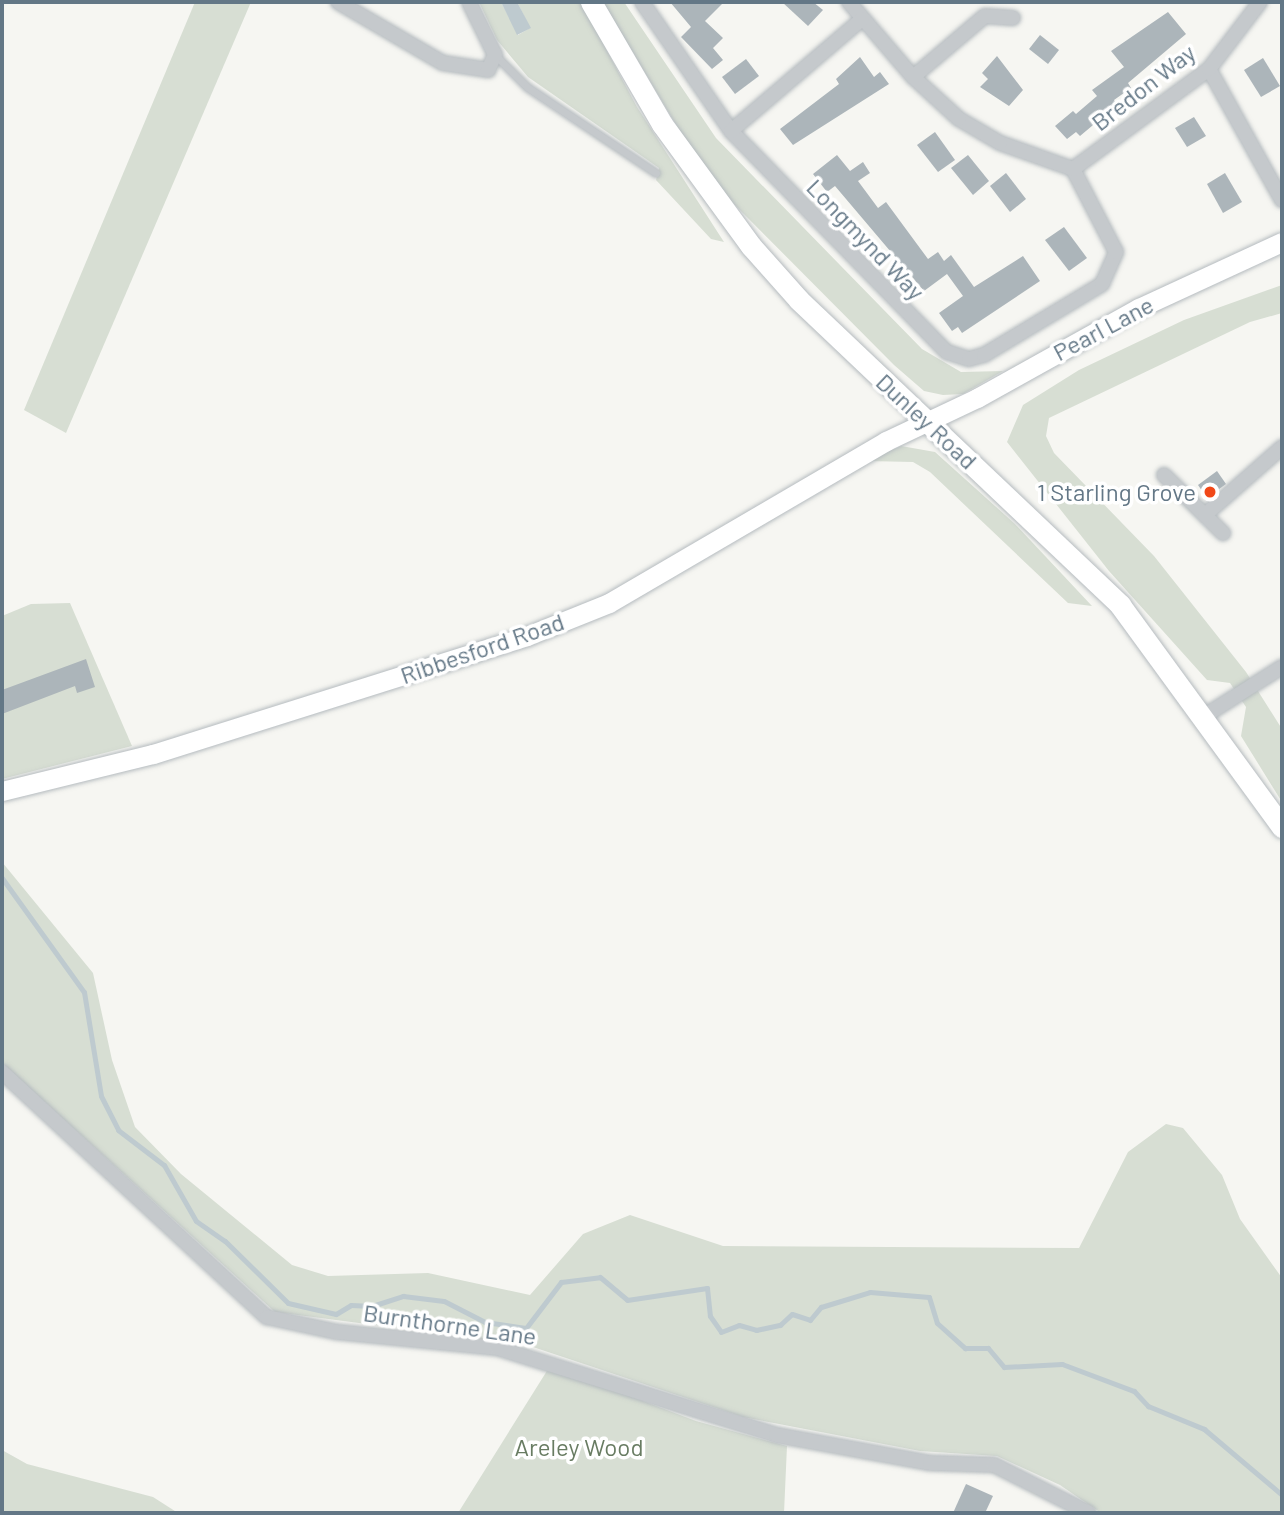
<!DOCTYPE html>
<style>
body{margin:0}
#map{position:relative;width:1284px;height:1515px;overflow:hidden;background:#f6f6f2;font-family:Barlow,sans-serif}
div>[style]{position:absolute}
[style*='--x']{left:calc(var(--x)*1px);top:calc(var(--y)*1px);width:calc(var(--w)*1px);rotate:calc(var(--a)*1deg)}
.green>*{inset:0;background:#d7ded3}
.water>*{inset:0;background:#becacf}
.stream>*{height:5px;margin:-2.5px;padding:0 2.5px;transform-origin:2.5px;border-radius:2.5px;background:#becacf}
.building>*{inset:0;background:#acb5ba}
.roads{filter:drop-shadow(0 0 2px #b5bbbf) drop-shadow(0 0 2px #b5bbbf)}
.lane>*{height:7px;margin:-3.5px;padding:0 3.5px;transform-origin:3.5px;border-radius:3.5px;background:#c5c9cc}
.street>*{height:14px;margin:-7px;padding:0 7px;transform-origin:7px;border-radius:7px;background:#c5c9cc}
.secondary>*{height:19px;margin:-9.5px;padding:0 9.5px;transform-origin:9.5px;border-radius:9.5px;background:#fff}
.primary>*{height:21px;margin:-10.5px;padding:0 10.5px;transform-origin:10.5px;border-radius:10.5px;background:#fff}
.dots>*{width:19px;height:19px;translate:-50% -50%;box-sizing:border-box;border:4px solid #fff;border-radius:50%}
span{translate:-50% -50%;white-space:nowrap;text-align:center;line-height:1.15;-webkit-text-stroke:7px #fff;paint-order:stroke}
.street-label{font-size:24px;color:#637786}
.poi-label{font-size:24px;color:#637786}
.right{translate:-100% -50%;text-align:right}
.park-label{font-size:24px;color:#687c62}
.frame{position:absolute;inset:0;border:4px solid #637786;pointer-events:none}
</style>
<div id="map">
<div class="green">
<i style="clip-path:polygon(195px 2px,251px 2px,66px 433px,24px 410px)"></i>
<i style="clip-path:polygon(479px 2px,501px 2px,518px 35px,530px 28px,517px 2px,581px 2px,637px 107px,724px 242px,711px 239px,656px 180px,659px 168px,528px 77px,497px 40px)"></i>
<i style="clip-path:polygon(603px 2px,624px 2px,716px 138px,922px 349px,961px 372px,1003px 371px,963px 394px,943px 395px,924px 391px,894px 365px,733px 203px,685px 140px)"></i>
<i style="clip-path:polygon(1282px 285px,1282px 313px,1250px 322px,1049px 418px,1046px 436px,1054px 453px,1154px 556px,1246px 672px,1282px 729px,1282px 802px,1241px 736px,1246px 707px,1230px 683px,1207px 680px,1109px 571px,1007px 442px,1023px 405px,1079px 370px,1184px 320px)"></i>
<i style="clip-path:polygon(901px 446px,935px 452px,1015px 524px,1092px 606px,1068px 603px,930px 472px,913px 462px,867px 461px)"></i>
<i style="clip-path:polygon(70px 603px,132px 746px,2px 779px,2px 616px,31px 604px)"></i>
<i style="clip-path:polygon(2px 862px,93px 973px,112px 1060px,135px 1127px,181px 1174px,292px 1265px,328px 1276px,428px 1273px,530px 1295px,583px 1234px,630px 1215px,723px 1246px,1079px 1248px,1128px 1152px,1166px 1124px,1183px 1128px,1222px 1175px,1240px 1219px,1282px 1278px,1282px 1513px,1101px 1513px,1060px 1485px,997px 1456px,920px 1451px,743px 1417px,527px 1345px,275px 1312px,2px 1063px)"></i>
<i style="clip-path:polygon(550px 1366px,696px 1421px,787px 1446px,784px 1513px,458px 1513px)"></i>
<i style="clip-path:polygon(2px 1450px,27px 1464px,153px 1497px,178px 1513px,2px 1513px)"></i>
</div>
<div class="water">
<i style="clip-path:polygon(501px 2px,517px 2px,531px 28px,517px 35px)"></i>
</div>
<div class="stream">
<i style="--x:2;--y:878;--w:140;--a:54.3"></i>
<i style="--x:84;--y:992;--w:105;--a:80.7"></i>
<i style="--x:101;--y:1096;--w:38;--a:63"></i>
<i style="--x:118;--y:1130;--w:58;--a:37.3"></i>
<i style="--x:164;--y:1165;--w:64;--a:60.3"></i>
<i style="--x:196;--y:1221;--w:35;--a:35"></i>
<i style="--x:225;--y:1241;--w:88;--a:44.5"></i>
<i style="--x:288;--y:1303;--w:49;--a:12.9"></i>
<i style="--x:336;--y:1314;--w:17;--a:-31"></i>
<i style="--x:351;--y:1305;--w:21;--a:3"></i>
<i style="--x:372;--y:1306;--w:33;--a:-18"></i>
<i style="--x:403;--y:1296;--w:41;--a:7"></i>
<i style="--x:444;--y:1301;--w:46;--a:27.1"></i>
<i style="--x:485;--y:1322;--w:41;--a:8.3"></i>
<i style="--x:526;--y:1328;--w:58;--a:-52.7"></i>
<i style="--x:561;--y:1282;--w:39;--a:-7"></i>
<i style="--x:600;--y:1277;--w:35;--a:40"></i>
<i style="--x:627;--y:1300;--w:81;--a:-8.5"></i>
<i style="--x:707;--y:1288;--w:28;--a:84"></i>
<i style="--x:710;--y:1316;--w:19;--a:55"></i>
<i style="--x:721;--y:1332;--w:19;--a:-21"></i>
<i style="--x:739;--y:1325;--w:18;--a:16"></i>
<i style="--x:756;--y:1330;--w:25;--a:-12"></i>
<i style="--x:780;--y:1325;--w:16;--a:-43"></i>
<i style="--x:792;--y:1314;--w:19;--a:18"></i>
<i style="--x:810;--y:1320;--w:17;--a:-50"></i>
<i style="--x:821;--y:1307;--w:51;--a:-17"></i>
<i style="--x:870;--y:1292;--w:59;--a:4.8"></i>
<i style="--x:929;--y:1297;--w:27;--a:73"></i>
<i style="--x:937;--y:1323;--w:38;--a:42"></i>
<i style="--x:965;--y:1348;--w:23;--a:0"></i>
<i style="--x:988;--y:1348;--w:25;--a:50"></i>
<i style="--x:1004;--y:1367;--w:58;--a:-3"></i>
<i style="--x:1062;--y:1364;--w:77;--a:20.6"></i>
<i style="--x:1134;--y:1391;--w:21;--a:47"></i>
<i style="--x:1148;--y:1406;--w:61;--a:22.3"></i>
<i style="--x:1204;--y:1429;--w:102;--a:40.2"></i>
</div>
<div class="building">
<i style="clip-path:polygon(670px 2px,724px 2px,705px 21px,723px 38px,713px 48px,723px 60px,712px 69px,681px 37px,691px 27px)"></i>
<i style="clip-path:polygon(782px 2px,813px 2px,823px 10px,808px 26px)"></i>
<i style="clip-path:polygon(1168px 12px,1186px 34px,1128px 83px,1131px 88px,1114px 100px,1117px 105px,1080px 136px,1076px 132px,1067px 139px,1055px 126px,1073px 111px,1076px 114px,1097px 96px,1092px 90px,1124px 67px,1111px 51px)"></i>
<i style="clip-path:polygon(1040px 35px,1059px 50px,1048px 64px,1029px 49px)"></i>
<i style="clip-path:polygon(997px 56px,1023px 90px,1009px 106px,980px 87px,988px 79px,982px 73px)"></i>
<i style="clip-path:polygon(860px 57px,874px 77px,880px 72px,889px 84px,793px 145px,780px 129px,839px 84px,836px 79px)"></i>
<i style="clip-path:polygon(1263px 58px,1280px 86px,1261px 97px,1244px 70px)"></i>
<i style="clip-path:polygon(746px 59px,759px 76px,735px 94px,722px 77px)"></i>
<i style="clip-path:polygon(1194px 117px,1206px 136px,1187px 147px,1175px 128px)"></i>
<i style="clip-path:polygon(935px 132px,955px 160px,938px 172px,917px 145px)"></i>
<i style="clip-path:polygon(837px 155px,850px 171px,863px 162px,870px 173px,858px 181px,878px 208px,886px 202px,928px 259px,938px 252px,944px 261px,951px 255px,974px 287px,1023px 256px,1040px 281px,962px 333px,958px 327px,952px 331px,939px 313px,963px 296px,947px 274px,924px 291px,835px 186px,827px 192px,813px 174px)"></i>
<i style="clip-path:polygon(968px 155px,989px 181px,973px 195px,951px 168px)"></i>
<i style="clip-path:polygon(1006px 173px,1026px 199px,1010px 212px,990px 186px)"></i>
<i style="clip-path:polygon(1225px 173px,1242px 202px,1223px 213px,1207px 184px)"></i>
<i style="clip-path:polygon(1064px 227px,1087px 258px,1069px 271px,1045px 240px)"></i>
<i style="clip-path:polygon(1217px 471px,1226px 484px,1207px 498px,1198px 485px)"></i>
<i style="clip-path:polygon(86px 659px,95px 687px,77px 693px,75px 686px,2px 714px,2px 690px)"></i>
<i style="clip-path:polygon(966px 1484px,993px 1496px,985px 1513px,953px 1513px)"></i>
</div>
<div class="roads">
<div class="lane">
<i style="--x:495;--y:55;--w:45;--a:45"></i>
<i style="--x:527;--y:87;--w:155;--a:33.7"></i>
</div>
<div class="street">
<i style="--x:338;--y:2;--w:121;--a:30.2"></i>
<i style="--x:443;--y:63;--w:46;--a:8.8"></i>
<i style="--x:488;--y:70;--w:17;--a:-65"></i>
<i style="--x:495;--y:55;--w:59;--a:-116.1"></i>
<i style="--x:642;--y:2;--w:157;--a:55.4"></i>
<i style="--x:731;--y:131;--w:309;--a:45.7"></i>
<i style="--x:947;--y:352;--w:23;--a:18"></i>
<i style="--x:969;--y:359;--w:16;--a:-15"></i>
<i style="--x:984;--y:355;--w:138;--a:-31"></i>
<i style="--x:1102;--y:284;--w:35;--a:-66"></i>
<i style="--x:1116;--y:252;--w:93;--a:-117.4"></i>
<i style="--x:1073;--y:169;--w:77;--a:-160.4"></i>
<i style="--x:1000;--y:143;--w:48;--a:-149.7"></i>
<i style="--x:959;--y:119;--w:62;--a:-137.6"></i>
<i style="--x:913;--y:77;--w:99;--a:-130.5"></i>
<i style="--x:1209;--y:69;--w:150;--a:60.9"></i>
<i style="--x:913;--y:77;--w:94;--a:-40.3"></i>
<i style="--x:985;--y:16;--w:28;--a:4"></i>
<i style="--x:731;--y:131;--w:172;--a:-40.5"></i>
<i style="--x:1073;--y:169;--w:169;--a:-36.3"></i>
<i style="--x:1209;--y:69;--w:84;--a:-52.7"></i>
<i style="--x:1164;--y:475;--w:83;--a:44.5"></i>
<i style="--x:1205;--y:515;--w:103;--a:-41.4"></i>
<i style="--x:1206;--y:715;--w:90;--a:-32.3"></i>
<i style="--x:2;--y:1072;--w:361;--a:42.8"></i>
<i style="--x:267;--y:1317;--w:72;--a:12.1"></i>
<i style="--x:337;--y:1332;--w:161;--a:5.7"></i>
<i style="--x:497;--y:1348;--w:292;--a:17.3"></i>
<i style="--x:776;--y:1435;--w:157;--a:10.3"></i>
<i style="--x:930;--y:1463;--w:64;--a:1.8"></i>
<i style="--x:994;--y:1465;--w:106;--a:26.8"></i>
</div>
<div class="secondary">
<i style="--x:2;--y:791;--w:155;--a:-13.8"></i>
<i style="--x:153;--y:754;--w:392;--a:-17.5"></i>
<i style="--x:527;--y:636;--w:88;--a:-21.9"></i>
<i style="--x:609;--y:603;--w:321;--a:-30.3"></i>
<i style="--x:886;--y:441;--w:101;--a:-25.3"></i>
<i style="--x:977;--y:398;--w:185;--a:-29.1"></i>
<i style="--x:1139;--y:308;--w:157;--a:-24.8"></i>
</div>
<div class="primary">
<i style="--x:591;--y:2;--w:141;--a:59.8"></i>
<i style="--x:662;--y:124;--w:151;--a:53.9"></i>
<i style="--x:751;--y:246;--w:72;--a:48.4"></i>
<i style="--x:799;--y:300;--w:443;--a:43.5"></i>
<i style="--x:1120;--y:605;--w:275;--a:53.9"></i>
</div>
</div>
<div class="dots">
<i style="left:1210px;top:492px;background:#f14818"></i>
</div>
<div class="street-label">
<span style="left:1143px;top:87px;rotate:-38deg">Bredon Way</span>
<span style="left:866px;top:239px;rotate:46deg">Longmynd Way</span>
<span style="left:1103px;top:328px;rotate:-28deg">Pearl Lane</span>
<span style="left:927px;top:421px;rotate:43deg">Dunley Road</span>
<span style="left:482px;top:648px;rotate:-19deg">Ribbesford Road</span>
<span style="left:450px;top:1324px;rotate:8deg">Burnthorne Lane</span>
</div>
<div class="poi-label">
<span class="right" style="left:1196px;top:492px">1 Starling Grove</span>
</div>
<div class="park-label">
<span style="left:579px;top:1447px">Areley Wood</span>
</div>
<div class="frame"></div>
</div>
